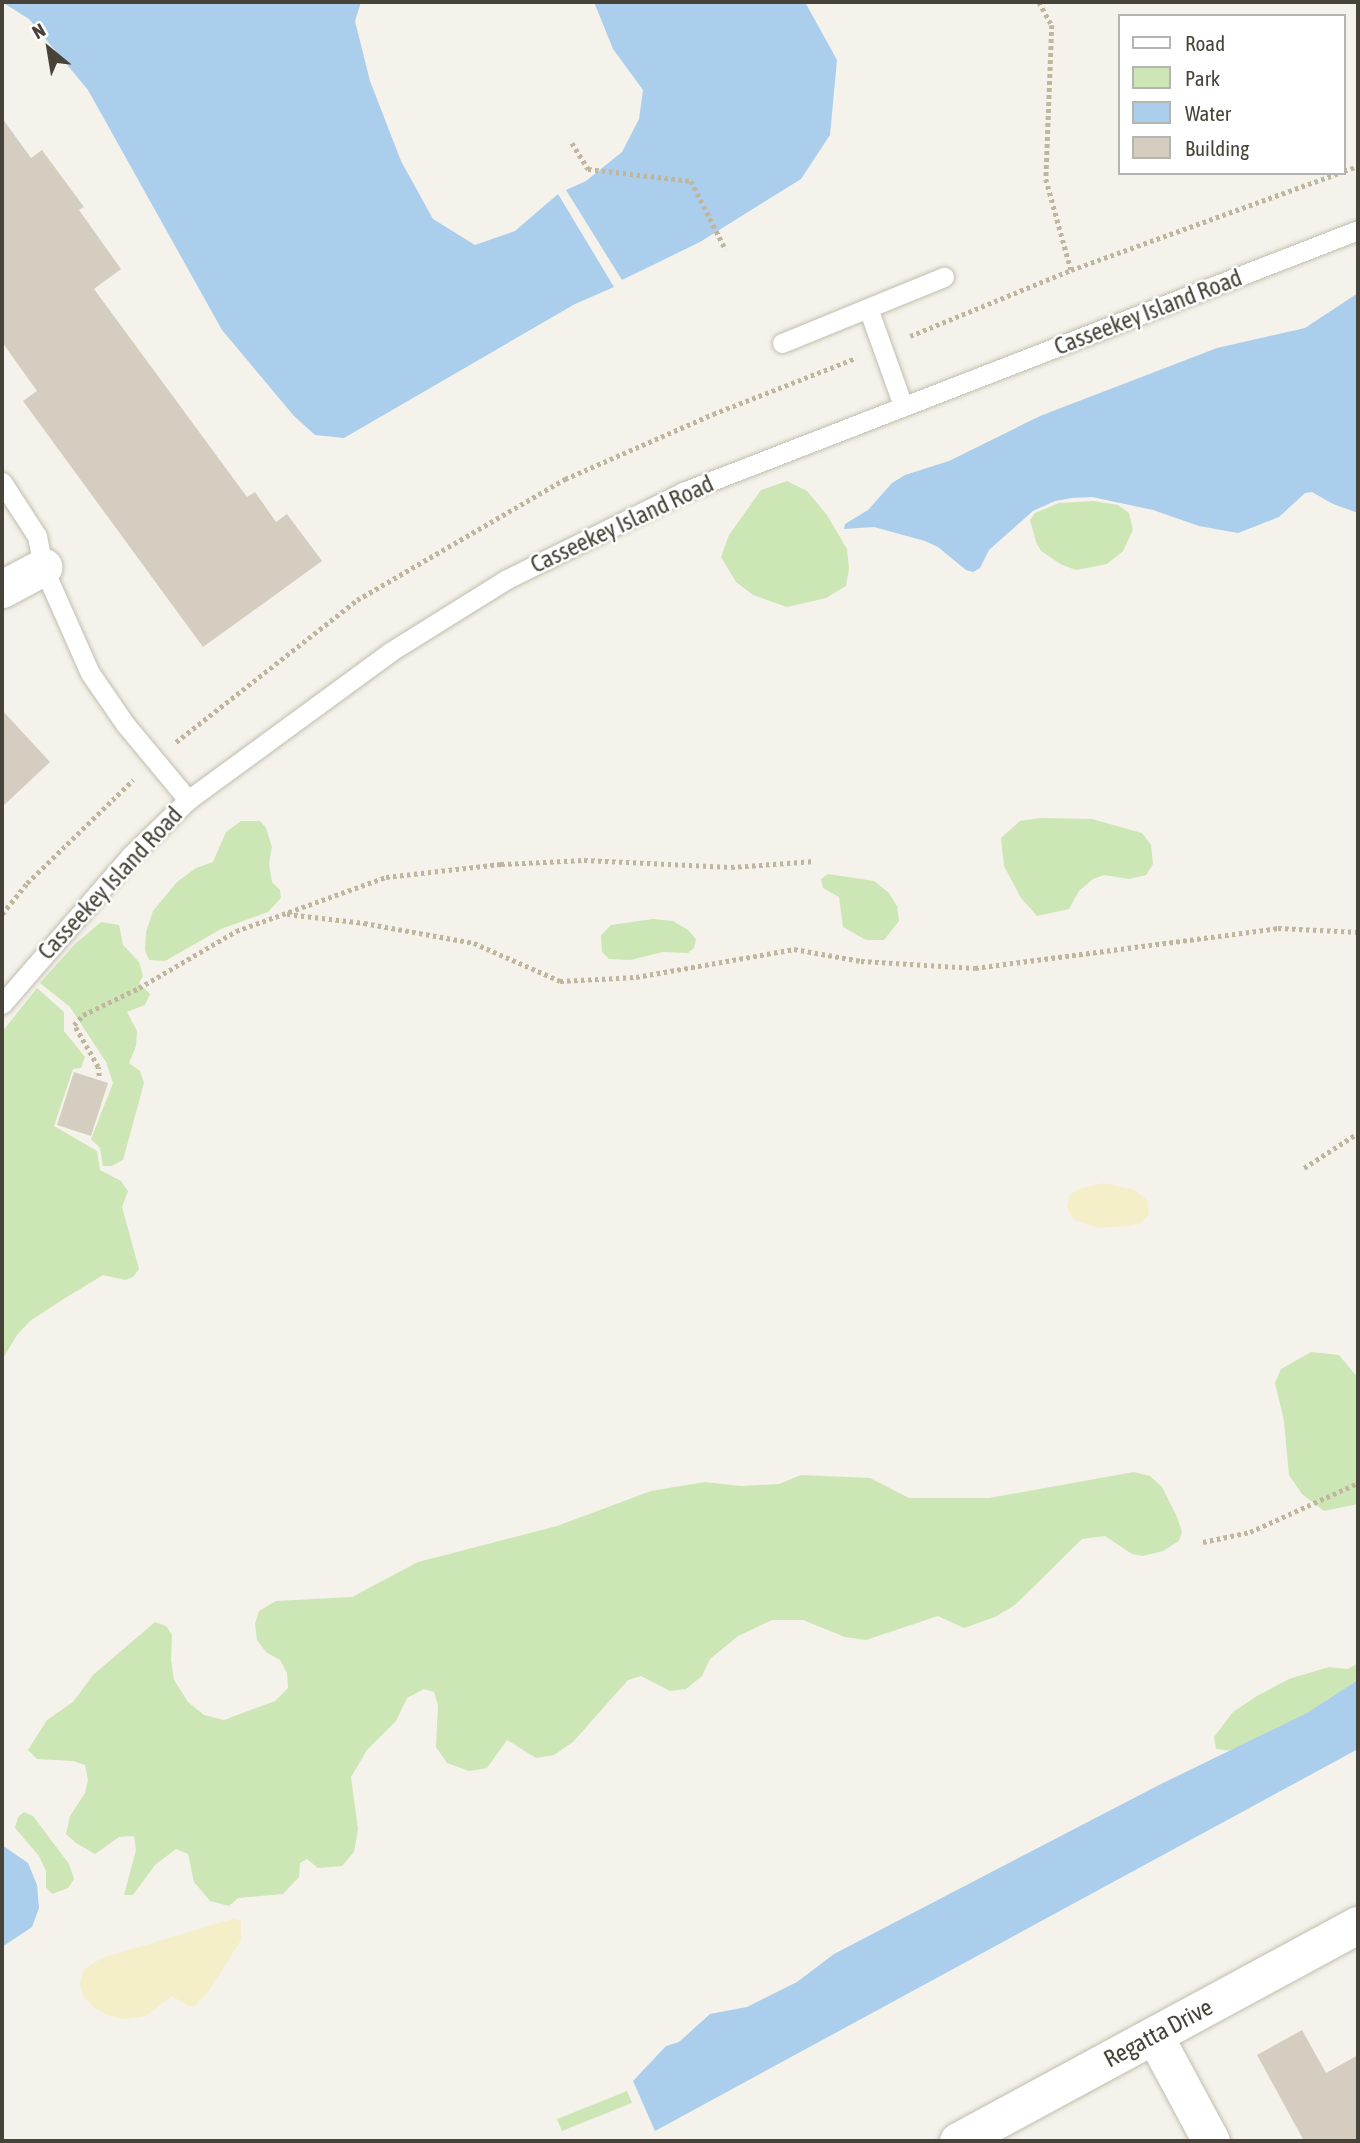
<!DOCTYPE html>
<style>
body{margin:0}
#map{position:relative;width:1360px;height:2143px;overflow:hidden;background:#f4f2ea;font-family:"Asap Condensed",sans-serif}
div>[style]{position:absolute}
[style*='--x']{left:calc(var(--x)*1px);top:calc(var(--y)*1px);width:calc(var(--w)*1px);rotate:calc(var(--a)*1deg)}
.green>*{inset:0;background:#cde6b6}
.sand>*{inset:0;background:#f5efc9}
.water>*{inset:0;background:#abceed}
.building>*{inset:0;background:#d5cec0}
.path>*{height:4.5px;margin-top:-2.25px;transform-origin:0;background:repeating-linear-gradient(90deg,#c0b69f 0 3.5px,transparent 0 7px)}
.roads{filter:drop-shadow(0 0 2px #c2bdb0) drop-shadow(0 0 2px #c2bdb0)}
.service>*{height:19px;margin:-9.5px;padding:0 9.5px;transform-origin:9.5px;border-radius:9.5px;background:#fff}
.minor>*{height:37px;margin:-18.5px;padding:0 18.5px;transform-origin:18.5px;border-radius:18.5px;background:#fff}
span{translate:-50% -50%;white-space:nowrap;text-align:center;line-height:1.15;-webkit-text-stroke:5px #fff;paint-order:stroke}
.street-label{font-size:24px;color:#484339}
.frame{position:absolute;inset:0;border:4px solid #484339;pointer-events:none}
.legend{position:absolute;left:1118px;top:14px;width:228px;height:161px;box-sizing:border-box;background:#fff;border:2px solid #b6b4b0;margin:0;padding:9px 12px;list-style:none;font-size:21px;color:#484339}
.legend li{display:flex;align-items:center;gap:14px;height:35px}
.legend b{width:35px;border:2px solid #b6b4b0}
.north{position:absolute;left:14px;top:14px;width:70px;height:70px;-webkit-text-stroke:5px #fff;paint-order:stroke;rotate:330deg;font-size:19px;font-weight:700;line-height:28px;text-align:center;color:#484339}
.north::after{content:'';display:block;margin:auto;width:24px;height:32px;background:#484339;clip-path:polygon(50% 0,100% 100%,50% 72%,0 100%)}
</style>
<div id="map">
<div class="green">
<i style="clip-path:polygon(787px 481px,807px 491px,827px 515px,847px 549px,849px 569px,846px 586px,826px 598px,787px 607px,753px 595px,736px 582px,721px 557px,729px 535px,761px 490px)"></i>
<i style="clip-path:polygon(1094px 501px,1118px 505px,1129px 513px,1133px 530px,1123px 551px,1107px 564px,1076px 570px,1062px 565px,1041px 551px,1036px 542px,1030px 520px,1035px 513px,1059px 503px)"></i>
<i style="clip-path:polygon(1041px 818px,1092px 819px,1142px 833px,1151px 845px,1153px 864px,1146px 875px,1129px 879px,1104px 875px,1093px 879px,1079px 891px,1069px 909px,1037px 916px,1021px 898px,1004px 866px,1001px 838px,1020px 821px)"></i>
<i style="clip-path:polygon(241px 821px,260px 821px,266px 828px,272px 847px,269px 863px,272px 882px,280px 890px,281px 898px,268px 912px,221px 929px,165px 961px,149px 960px,145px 950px,146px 932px,153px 911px,177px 882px,196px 868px,213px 862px,226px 832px)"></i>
<i style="clip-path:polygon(828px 874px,874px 881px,889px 893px,897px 906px,899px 921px,884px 940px,866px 940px,843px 927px,839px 897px,823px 888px,821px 879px)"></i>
<i style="clip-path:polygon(653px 919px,673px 921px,688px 930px,696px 939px,694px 948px,688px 953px,663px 952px,631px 960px,609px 959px,602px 952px,601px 935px,611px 925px)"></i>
<i style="clip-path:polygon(101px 922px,119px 925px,123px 945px,139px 962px,143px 976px,139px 983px,150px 994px,145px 1005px,127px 1012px,137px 1031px,136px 1046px,129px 1063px,140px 1071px,144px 1083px,123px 1160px,112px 1166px,103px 1166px,100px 1148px,91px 1139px,113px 1083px,106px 1062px,70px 1007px,40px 983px,75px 944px)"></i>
<i style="clip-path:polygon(37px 988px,64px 1012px,64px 1031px,85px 1057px,81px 1068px,73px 1069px,54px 1126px,97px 1151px,100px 1170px,121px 1181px,128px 1191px,122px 1207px,139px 1269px,133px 1277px,125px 1280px,103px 1275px,62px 1300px,30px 1321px,17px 1335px,2px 1360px,2px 1032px)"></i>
<i style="clip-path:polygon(1311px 1352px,1339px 1355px,1358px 1378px,1358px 1504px,1324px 1511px,1302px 1494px,1289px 1475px,1284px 1421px,1275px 1383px,1281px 1369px)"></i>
<i style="clip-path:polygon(1134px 1472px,1150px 1476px,1162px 1487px,1177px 1517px,1182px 1532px,1179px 1541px,1163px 1551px,1143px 1556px,1132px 1554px,1105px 1536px,1082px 1539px,1015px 1605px,995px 1617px,964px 1628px,938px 1616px,866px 1640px,845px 1637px,803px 1620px,772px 1620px,738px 1636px,710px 1659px,702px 1676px,686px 1689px,670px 1691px,641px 1676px,628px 1680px,573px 1742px,554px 1755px,536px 1758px,507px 1740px,487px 1768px,469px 1771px,447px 1763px,436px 1747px,438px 1705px,434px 1692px,424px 1689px,407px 1698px,396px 1721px,367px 1750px,351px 1777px,358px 1829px,354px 1852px,342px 1866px,318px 1868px,307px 1859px,300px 1863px,299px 1877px,283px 1894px,238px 1898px,229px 1906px,210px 1901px,194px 1882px,188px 1854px,176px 1849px,155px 1865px,133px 1895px,124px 1895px,136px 1850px,134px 1836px,119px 1837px,95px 1854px,76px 1843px,66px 1834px,70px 1816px,85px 1793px,88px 1780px,85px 1765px,73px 1761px,37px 1759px,28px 1750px,47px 1720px,73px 1702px,93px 1675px,155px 1622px,166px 1626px,172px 1635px,171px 1660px,174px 1680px,188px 1702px,204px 1715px,224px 1720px,275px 1701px,288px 1688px,287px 1673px,280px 1660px,266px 1652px,257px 1640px,255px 1624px,259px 1611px,276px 1601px,352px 1597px,418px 1562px,557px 1526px,651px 1491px,705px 1482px,741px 1486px,779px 1484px,801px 1475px,870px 1478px,909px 1498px,989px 1498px)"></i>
<i style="clip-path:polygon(1358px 1663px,1358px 1695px,1248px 1753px,1216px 1749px,1214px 1737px,1233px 1712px,1257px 1696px,1289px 1679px,1329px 1667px,1348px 1669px)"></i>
<i style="clip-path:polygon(24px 1812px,33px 1816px,69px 1864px,74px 1879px,68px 1888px,52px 1894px,46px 1887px,46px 1871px,39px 1856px,15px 1828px,18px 1817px)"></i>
<i style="clip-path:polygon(627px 2091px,632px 2103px,562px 2131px,557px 2119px)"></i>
</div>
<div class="sand">
<i style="clip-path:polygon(1104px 1183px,1135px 1190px,1148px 1201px,1149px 1215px,1141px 1223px,1130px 1226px,1099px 1228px,1074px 1220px,1067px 1209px,1069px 1196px,1078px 1189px)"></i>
<i style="clip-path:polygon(235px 1918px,241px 1922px,241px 1940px,209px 1991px,195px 2006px,188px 2006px,172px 1996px,146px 2016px,124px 2019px,107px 2015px,93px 2007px,83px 1996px,80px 1983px,84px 1969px,102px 1958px)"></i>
</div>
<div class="water">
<i style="clip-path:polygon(2px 2px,361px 2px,355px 21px,370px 81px,401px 161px,433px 219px,475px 245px,515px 231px,558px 194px,614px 287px,575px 304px,344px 438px,315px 435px,294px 416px,222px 330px,88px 90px,29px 19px)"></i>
<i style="clip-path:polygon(594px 2px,805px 2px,837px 60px,830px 135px,801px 179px,700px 242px,622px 280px,566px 190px,586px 181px,622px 152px,639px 119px,643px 90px,613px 49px)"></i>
<i style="clip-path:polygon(1358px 293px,1358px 513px,1333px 504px,1312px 492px,1305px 493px,1279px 517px,1238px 533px,1199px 526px,1153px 510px,1092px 497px,1072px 498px,1055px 501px,1033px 511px,989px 550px,980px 568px,973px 572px,966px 570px,938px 547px,925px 541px,874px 527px,844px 529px,845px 524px,868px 510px,892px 483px,905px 475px,949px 461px,1040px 416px,1217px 348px,1305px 328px)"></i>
<i style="clip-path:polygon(1358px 1680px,1358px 1749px,655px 2131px,633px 2081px,666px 2046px,679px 2042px,710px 2014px,747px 2007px,797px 1982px,834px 1954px,1159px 1785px,1307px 1713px)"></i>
<i style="clip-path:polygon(2px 1845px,28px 1863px,37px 1885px,39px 1908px,32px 1927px,2px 1947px)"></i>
</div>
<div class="building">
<i style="clip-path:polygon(2px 118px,31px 158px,42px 150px,84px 207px,79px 210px,121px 269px,94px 289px,247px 497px,255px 492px,276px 522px,287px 514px,322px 561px,203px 647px,23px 401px,37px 391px,2px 342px)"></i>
<i style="clip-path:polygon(2px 710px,50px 762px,2px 807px)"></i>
<i style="clip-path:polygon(74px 1072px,108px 1083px,91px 1136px,57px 1125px)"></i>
<i style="clip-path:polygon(1302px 2030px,1326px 2073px,1358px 2055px,1358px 2141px,1304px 2141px,1257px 2055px)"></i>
</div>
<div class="path">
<i style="--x:1039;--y:2;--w:26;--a:61"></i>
<i style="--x:1052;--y:25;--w:154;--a:92.2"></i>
<i style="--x:1046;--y:179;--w:94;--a:74.6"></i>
<i style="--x:572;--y:143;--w:31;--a:58"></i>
<i style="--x:588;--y:169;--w:104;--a:6.6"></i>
<i style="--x:691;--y:181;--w:77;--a:63.1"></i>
<i style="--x:1344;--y:171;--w:15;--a:-20"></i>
<i style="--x:910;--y:336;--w:174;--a:-22.3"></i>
<i style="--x:1071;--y:270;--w:285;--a:-19.9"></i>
<i style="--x:176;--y:742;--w:230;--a:-38.1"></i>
<i style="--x:357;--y:600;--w:241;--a:-30.2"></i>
<i style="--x:565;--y:479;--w:162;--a:-23.7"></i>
<i style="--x:713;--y:414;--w:154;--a:-21.4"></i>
<i style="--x:2;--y:914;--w:40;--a:-51"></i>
<i style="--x:27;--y:883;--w:148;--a:-44.2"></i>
<i style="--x:287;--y:914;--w:78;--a:6.7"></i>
<i style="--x:364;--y:923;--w:112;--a:10.3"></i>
<i style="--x:474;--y:943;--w:94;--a:23.8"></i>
<i style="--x:560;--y:981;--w:76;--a:-3"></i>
<i style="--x:636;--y:977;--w:160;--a:-10"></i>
<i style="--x:794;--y:949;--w:68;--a:10.2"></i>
<i style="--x:861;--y:961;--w:114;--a:3.5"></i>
<i style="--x:975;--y:968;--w:306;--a:-7.5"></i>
<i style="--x:1278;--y:928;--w:80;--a:2.9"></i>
<i style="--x:99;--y:1076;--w:9;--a:-96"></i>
<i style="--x:98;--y:1067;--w:48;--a:-119.7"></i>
<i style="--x:74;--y:1025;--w:13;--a:-48"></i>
<i style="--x:83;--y:1015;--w:62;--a:-25.7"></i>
<i style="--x:139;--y:988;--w:113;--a:-30.4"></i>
<i style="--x:236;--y:931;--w:159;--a:-19.8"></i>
<i style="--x:386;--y:877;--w:116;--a:-6.4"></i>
<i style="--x:501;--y:864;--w:83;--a:-2.8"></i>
<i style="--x:584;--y:860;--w:147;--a:2.7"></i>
<i style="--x:731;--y:867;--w:84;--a:-4.1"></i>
<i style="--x:1304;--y:1168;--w:64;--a:-32.9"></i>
<i style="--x:1203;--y:1542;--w:48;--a:-12"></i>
<i style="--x:1250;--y:1532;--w:119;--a:-24.4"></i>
</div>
<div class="roads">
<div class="service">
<i style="--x:868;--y:308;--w:104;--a:70.3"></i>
<i style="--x:782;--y:343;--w:175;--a:-22.2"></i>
<i style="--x:2;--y:482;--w:64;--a:57.1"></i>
<i style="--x:37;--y:536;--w:32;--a:79"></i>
<i style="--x:43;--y:567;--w:116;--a:66.1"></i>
<i style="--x:90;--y:673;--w:62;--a:55.5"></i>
<i style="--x:125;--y:724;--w:99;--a:50.3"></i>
<i style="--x:2;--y:1004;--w:196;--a:-49.1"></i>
<i style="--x:130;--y:856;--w:81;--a:-44"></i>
<i style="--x:188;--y:800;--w:250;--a:-36.2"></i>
<i style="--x:390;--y:652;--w:138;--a:-32"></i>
<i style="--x:507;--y:579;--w:196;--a:-26.3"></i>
<i style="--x:683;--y:492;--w:724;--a:-21.21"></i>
</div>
<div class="minor">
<i style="--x:2;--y:589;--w:47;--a:-28.2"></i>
<i style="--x:1154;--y:2035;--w:120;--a:61.7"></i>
<i style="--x:958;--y:2141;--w:455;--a:-28.4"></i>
</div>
</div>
<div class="street-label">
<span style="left:1148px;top:312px;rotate:-21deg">Casseekey Island Road</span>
<span style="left:622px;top:524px;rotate:-25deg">Casseekey Island Road</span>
<span style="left:110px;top:883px;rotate:-47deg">Casseekey Island Road</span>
<span style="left:1158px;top:2033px;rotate:-28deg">Regatta Drive</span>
</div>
<div class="frame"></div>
<ul class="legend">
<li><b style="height:9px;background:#fff"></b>Road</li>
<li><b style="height:19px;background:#cde6b6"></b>Park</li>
<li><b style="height:19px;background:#abceed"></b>Water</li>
<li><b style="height:19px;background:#d5cec0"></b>Building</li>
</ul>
<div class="north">N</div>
</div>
